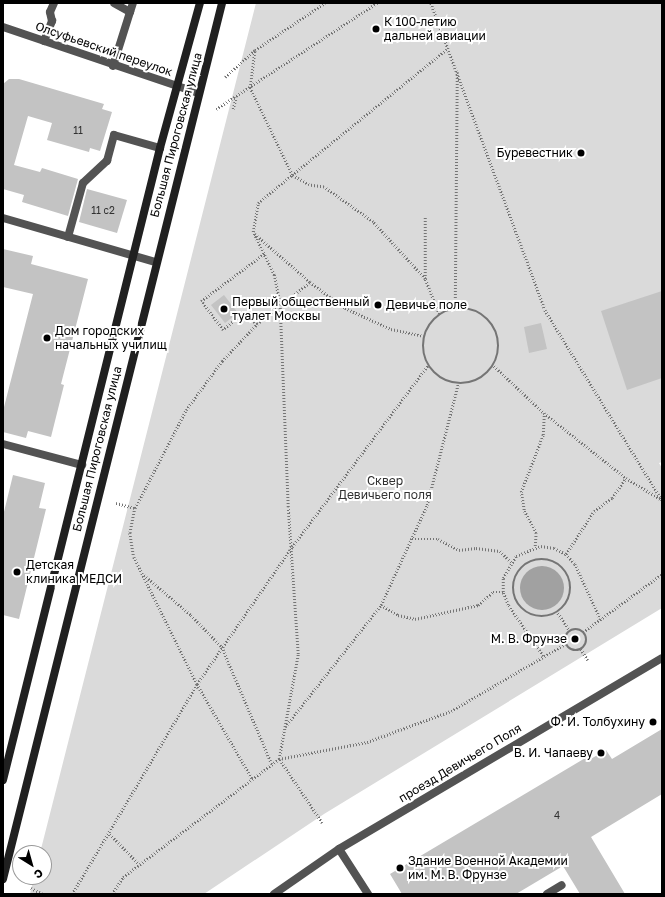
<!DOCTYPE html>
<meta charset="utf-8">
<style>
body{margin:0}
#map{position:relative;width:665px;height:897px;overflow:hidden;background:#fff;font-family:"Golos Text",sans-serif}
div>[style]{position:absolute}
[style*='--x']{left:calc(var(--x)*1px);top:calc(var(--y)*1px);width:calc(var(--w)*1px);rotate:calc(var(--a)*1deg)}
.green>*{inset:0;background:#dadada}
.water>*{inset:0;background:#a1a1a1}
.round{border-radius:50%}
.building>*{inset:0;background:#c3c3c3}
.path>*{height:2.5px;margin-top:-1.25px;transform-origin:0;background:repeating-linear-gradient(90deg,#757575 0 1px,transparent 0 3px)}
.path>.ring{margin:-1.25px;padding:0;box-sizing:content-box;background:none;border:2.5px solid #757575;border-radius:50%}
.service>*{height:8px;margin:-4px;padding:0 4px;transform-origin:4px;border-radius:4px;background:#535353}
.minor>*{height:8px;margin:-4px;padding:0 4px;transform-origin:4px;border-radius:4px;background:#535353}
.tertiary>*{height:8px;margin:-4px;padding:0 4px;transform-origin:4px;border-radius:4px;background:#535353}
.secondary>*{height:8px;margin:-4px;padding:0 4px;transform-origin:4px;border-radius:4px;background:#202020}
.dots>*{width:11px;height:11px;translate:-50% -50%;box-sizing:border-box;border:2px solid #fff;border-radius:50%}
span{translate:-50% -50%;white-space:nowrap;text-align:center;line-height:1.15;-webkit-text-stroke:4px #fff;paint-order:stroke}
.number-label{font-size:10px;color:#313131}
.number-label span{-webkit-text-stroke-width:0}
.poi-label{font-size:12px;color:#000}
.left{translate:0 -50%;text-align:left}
.right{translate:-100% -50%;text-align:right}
.street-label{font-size:12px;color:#000}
.park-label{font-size:12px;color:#313131}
.frame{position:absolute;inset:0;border:4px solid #000;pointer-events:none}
.north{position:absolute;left:12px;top:845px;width:40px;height:40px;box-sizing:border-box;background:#fff;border:1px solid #999;border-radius:50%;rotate:143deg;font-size:11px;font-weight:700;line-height:16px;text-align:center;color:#000}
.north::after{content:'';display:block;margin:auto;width:14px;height:18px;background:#000;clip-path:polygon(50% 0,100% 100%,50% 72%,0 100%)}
</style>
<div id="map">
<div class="green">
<i style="clip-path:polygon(256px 3px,662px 3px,662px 462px,659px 463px,662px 468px,662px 608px,324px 814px,204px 894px,30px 894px,34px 877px,44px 877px,44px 853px,40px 853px)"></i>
</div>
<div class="water">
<i class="round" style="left:520px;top:566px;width:44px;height:44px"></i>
</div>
<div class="building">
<i style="clip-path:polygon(9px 79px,19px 79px,104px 104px,102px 109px,112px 112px,100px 151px,90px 148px,89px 152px,47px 140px,52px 123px,28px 116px,14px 165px,40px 172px,42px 168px,78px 179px,68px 216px,22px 202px,24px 195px,3px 189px,3px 84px)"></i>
<i style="clip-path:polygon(87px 189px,127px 200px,117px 233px,79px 222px)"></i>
<i style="clip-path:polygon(3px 249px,33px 256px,31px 264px,88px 279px,61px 384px,64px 385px,51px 437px,28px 431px,26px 438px,3px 432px,3px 411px,33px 294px,3px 287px)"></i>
<i style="clip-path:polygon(662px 291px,662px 378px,627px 390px,601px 311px)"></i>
<i style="clip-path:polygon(224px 295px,238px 313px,225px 323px,211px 305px)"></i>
<i style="clip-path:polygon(541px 323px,547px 349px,529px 353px,524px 327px)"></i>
<i style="clip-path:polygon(13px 475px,45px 483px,39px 508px,46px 509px,19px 619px,3px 615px,3px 516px)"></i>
<i style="clip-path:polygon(662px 729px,662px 794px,591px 837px,625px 894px,580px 894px,563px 866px,516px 894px,402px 894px,390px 874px,587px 757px,589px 760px,606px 750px,612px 759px)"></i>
</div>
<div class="path">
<i style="--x:431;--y:3;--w:327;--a:69.6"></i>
<i style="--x:545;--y:310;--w:223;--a:58.4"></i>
<i style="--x:225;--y:77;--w:40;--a:-42"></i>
<i style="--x:255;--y:50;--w:84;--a:-33.9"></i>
<i style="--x:216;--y:109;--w:193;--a:-33.4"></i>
<i style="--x:233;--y:109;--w:12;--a:-76"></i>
<i style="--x:255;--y:234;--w:73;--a:41.1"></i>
<i style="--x:310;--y:282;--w:44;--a:36.6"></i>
<i style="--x:345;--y:308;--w:51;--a:24.5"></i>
<i style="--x:391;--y:329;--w:33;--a:12"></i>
<i style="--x:425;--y:279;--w:63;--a:-90"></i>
<i style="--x:455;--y:307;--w:235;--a:-89.5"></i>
<i class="ring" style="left:423px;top:308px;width:73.5px;height:73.5px"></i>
<i style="--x:439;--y:314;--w:38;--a:-112"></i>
<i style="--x:425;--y:279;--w:77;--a:-132.4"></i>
<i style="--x:373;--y:222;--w:60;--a:-144.5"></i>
<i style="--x:324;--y:187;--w:15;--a:-172"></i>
<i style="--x:309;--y:185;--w:20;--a:-150"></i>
<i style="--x:292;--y:175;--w:201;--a:-39.1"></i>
<i style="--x:257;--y:324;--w:17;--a:-149"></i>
<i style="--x:242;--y:315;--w:24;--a:142"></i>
<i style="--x:223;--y:330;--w:36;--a:-127"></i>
<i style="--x:201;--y:301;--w:80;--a:-36.9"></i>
<i style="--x:494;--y:366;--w:69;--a:43.2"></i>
<i style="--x:544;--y:413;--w:105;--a:38.4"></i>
<i style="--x:626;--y:478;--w:42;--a:31.4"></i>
<i style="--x:116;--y:503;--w:20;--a:15"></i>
<i style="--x:135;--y:508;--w:25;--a:101"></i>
<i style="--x:130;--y:533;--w:24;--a:81"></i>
<i style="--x:134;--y:557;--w:142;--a:63.6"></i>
<i style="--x:197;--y:684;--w:109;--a:59.7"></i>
<i style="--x:135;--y:508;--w:110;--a:-62.5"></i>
<i style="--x:186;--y:410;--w:61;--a:-53.7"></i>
<i style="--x:222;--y:361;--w:51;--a:-46.6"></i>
<i style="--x:257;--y:324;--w:68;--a:-38.4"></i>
<i style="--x:412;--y:539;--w:26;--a:0"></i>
<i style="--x:438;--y:539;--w:24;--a:28"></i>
<i style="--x:459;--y:550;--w:17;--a:-7"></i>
<i style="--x:476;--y:548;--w:24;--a:7"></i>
<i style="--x:500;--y:551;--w:16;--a:45"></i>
<i style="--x:535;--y:546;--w:13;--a:-86"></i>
<i style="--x:536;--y:533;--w:26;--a:-118"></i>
<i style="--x:524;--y:510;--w:18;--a:-99"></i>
<i style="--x:521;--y:492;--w:61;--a:-68.9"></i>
<i style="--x:543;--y:435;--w:22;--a:-87"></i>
<i style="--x:566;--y:554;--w:51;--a:-56.9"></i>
<i style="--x:594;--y:511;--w:22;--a:-36"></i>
<i style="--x:612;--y:498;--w:24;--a:-55"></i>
<i class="ring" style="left:513px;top:559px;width:55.5px;height:55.5px"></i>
<i style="--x:144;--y:575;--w:62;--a:40.4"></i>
<i style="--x:191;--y:615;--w:45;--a:45.9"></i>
<i style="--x:222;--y:647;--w:127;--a:66.9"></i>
<i style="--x:381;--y:605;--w:20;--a:30"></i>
<i style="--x:398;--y:615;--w:17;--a:13"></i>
<i style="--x:415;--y:619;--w:65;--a:-12.5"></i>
<i style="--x:478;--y:605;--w:20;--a:-41"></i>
<i style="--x:493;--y:592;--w:10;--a:0"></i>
<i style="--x:558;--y:613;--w:22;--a:56"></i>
<i class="ring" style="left:565px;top:629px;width:19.5px;height:19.5px"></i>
<i style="--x:583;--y:632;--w:98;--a:-36.3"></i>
<i style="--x:581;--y:649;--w:13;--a:58"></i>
<i style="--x:543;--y:656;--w:62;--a:-124.5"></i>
<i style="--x:508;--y:605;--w:14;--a:-111"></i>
<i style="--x:503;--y:592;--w:14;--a:-90"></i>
<i style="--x:503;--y:578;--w:26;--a:-59"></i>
<i style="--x:516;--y:556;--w:27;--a:-22"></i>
<i style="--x:541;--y:546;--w:13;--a:9"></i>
<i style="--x:554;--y:548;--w:13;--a:27"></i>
<i style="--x:566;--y:554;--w:13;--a:48"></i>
<i style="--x:575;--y:564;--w:62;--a:65.1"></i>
<i style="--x:285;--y:727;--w:155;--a:-51.8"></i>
<i style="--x:381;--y:605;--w:110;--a:-65.3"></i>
<i style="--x:427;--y:505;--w:125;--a:-75.6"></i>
<i style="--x:322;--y:823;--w:77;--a:-123.9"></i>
<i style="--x:279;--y:759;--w:90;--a:-10.9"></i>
<i style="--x:367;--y:742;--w:90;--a:-20.3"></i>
<i style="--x:451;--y:711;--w:132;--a:-30.4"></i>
<i style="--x:110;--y:834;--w:42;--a:46"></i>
<i style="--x:31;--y:888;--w:13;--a:27"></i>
<i style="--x:72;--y:894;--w:244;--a:-59.2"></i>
<i style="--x:197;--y:684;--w:167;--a:-55.3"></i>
<i style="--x:292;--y:547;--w:227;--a:-53.2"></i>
<i style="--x:112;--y:894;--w:20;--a:-57"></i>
<i style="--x:123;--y:877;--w:196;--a:-37.1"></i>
<i style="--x:279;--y:759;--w:107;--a:-79.7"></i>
<i style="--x:298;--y:654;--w:147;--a:-93.9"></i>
<i style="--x:288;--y:507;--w:202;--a:-92.3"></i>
<i style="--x:280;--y:305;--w:31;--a:-101"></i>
<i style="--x:274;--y:275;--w:48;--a:-116"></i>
<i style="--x:253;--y:232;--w:29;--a:-80"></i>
<i style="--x:258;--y:203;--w:44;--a:-39.5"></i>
<i style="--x:292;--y:175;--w:97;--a:-115.8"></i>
<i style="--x:250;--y:88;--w:38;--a:-83"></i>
</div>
<div class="service">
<i style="--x:130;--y:12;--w:9;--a:-72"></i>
<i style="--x:44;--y:41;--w:22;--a:-68"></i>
<i style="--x:52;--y:21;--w:9;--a:-103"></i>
<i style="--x:50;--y:12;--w:10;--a:-66"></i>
<i style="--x:113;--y:66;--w:57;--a:-72.5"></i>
<i style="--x:130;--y:12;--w:18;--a:-151"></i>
<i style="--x:68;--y:237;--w:56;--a:-74.5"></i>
<i style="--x:83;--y:183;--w:33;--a:-43"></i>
<i style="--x:107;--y:161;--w:27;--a:-75"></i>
<i style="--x:114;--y:135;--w:48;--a:15.8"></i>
<i style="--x:3;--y:444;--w:82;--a:14.9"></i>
<i style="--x:547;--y:894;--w:17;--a:-31"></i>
</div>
<div class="minor">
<i style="--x:3;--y:27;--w:206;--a:18.7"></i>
<i style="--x:3;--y:218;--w:158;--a:16.1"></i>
<i style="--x:339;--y:849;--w:54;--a:57.2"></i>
</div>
<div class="tertiary">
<i style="--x:274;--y:894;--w:79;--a:-34.7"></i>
<i style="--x:339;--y:849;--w:375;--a:-30.6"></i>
</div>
<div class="secondary">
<i style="--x:3;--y:780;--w:651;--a:-76.05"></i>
<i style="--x:160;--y:148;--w:150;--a:-74.6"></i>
<i style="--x:3;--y:879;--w:903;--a:-75.96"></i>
</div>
<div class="dots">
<i style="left:376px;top:29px;background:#000"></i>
<i style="left:581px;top:153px;background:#000"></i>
<i style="left:378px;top:305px;background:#000"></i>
<i style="left:224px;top:309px;background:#000"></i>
<i style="left:47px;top:338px;background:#000"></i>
<i style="left:17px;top:572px;background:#000"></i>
<i style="left:575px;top:639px;background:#000"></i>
<i style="left:653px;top:722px;background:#000"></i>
<i style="left:601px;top:753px;background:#000"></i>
<i style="left:400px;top:868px;background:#000"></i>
</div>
<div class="number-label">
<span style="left:78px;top:131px">11</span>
<span style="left:103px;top:211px">11 с2</span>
<span style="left:557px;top:816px">4</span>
</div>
<div class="poi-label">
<span class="left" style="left:384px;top:29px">К 100-летию<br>дальней авиации</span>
<span class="right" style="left:573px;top:153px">Буревестник</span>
<span class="left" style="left:232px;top:309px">Первый общественный<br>туалет Москвы</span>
<span class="left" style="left:386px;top:305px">Девичье поле</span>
<span class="left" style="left:55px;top:338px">Дом городских<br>начальных училищ</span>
<span class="left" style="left:26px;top:572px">Детская<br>клиника МЕДСИ</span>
<span class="right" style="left:567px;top:639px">М. В. Фрунзе</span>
<span class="right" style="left:645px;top:722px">Ф. И. Толбухину</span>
<span class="right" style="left:593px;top:753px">В. И. Чапаеву</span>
<span class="left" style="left:408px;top:868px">Здание Военной Академии<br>им. М. В. Фрунзе</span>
</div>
<div class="street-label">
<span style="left:104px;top:49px;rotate:19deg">Олсуфьевский переулок</span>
<span style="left:176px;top:135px;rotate:-75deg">Большая Пироговская улица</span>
<span style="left:97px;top:449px;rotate:-76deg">Большая Пироговская улица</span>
<span style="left:460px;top:763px;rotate:-31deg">проезд Девичьего Поля</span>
</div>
<div class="park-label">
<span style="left:385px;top:488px">Сквер<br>Девичьего поля</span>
</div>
<div class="frame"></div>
<div class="north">С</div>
</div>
